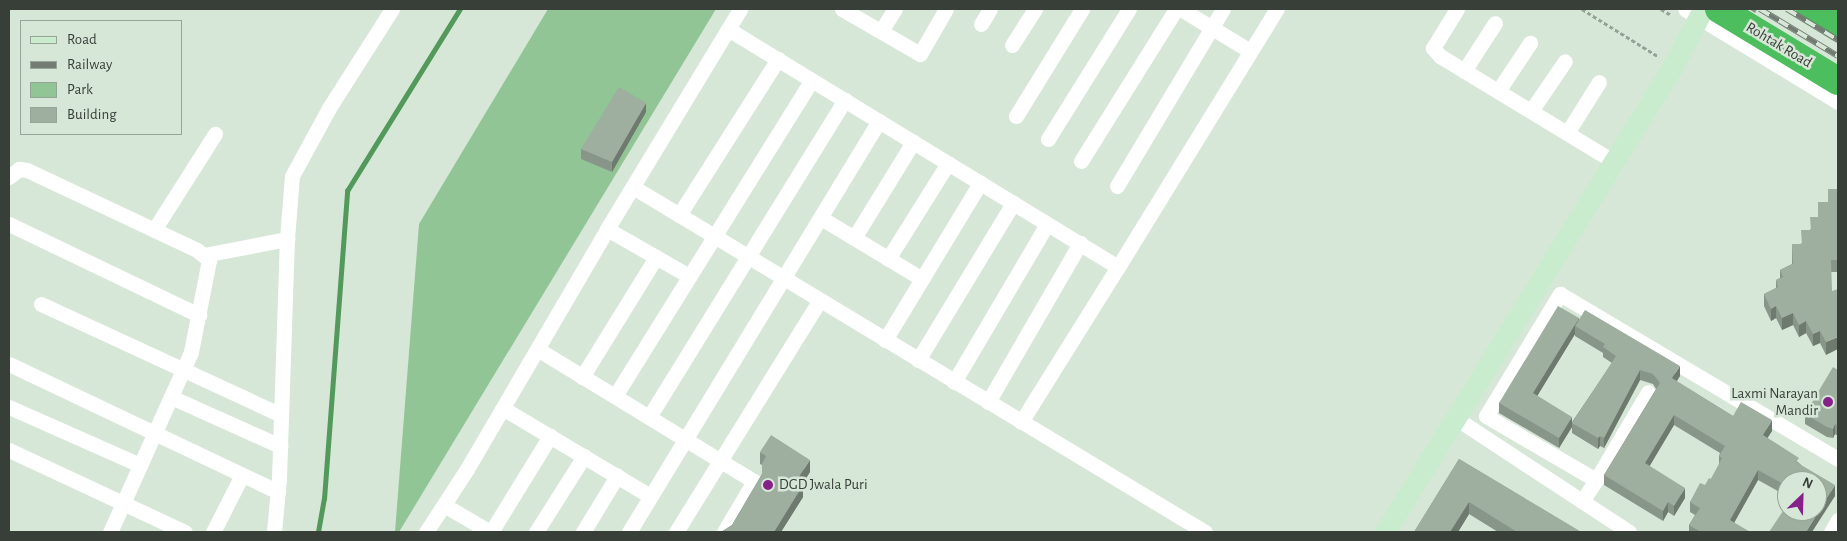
<!DOCTYPE html>
<style>
body{margin:0}
#map{position:relative;width:1847px;height:541px;overflow:hidden;background:#d7e7d7;font-family:"Alegreya Sans",sans-serif}
div>[style]{position:absolute}
[style*='--x']{left:calc(var(--x)*1px);top:calc(var(--y)*1px);width:calc(var(--w)*1px);rotate:calc(var(--a)*1deg)}
.green>*{inset:0;background:#92c596}
.stream>*{height:4.5px;margin:-2.25px;padding:0 2.25px;transform-origin:2.25px;border-radius:2.25px;background:#52995b}
.path>*{height:2.5px;margin-top:-1.25px;transform-origin:0;background:repeating-linear-gradient(90deg,#96a296 0 4px,transparent 0 6.5px)}
.street>*{height:15px;margin:-7.5px;padding:0 7.5px;transform-origin:7.5px;border-radius:7.5px;background:#fff}
.secondary>*{height:21px;margin:-10.5px;padding:0 10.5px;transform-origin:10.5px;border-radius:10.5px;background:#c9eccf}
.highway>*{height:28px;margin:-14px;padding:0 14px;transform-origin:14px;border-radius:14px;background:#4cbe5e}
.rail>*{height:5.5px;margin-top:-2.75px;transform-origin:0;background:repeating-linear-gradient(90deg,#d7e7d7 0 11px,#727c73 0 22px);box-sizing:border-box;border-block:1px solid #727c73}
.wall>*{inset:0;background:#889689}
.shaded-wall>*{inset:0;background:#6f7a6f}
.building>*{inset:0;background:#9eae9f}
.dots>*{width:14px;height:14px;translate:-50% -50%;box-sizing:border-box;border:2px solid #d7e7d7;border-radius:50%}
span{translate:-50% -50%;white-space:nowrap;text-align:center;line-height:1.15;-webkit-text-stroke:5px #d7e7d7;paint-order:stroke}
.street-label{font-size:15px;color:#383f39}
.poi-label{font-size:15px;color:#383f39}
.right{translate:-100% -50%;text-align:right}
.left{translate:0 -50%;text-align:left}
.frame{position:absolute;inset:0;border:10px solid #383f39;pointer-events:none}
.legend{position:absolute;left:20px;top:20px;width:162px;height:115px;box-sizing:border-box;background:#d7e7d7;border:1px solid #97a498;margin:0;padding:6px 9px;list-style:none;font-size:15px;color:#383f39}
.legend li{display:flex;align-items:center;gap:10px;height:25px}
.legend b{width:25px;border:1px solid #97a498}
.north{position:absolute;left:1777px;top:471px;width:50px;height:50px;box-sizing:border-box;background:#d7e7d7;border:1px solid #97a498;border-radius:50%;rotate:24deg;font-size:14px;font-weight:700;line-height:20px;text-align:center;color:#383f39}
.north::after{content:'';display:block;margin:auto;width:18px;height:22px;background:#862189;clip-path:polygon(50% 0,100% 100%,50% 72%,0 100%)}
</style>
<div id="map">
<div class="green">
<i style="clip-path:polygon(548px 9px,716px 9px,399px 532px,395px 532px,419px 224px)"></i>
</div>
<div class="stream">
<i style="--x:318;--y:532;--w:34;--a:-80"></i>
<i style="--x:324;--y:499;--w:309;--a:-85.7"></i>
<i style="--x:347;--y:191;--w:214;--a:-58.2"></i>
</div>
<div class="path">
<i style="--x:1582;--y:9;--w:91;--a:31.9"></i>
<i style="--x:1661;--y:9;--w:12;--a:31"></i>
</div>
<div class="street">
<i style="--x:842;--y:9;--w:90;--a:30"></i>
<i style="--x:920;--y:54;--w:52;--a:-60"></i>
<i style="--x:1181;--y:9;--w:81;--a:31.3"></i>
<i style="--x:1457;--y:9;--w:46;--a:121.6"></i>
<i style="--x:1433;--y:48;--w:11;--a:49"></i>
<i style="--x:1440;--y:56;--w:202;--a:31.3"></i>
<i style="--x:1685;--y:9;--w:179;--a:31.3"></i>
<i style="--x:981;--y:24;--w:17;--a:-59"></i>
<i style="--x:728;--y:29;--w:457;--a:31.4"></i>
<i style="--x:1118;--y:267;--w:303;--a:-58.4"></i>
<i style="--x:881;--y:31;--w:26;--a:-58"></i>
<i style="--x:1012;--y:45;--w:43;--a:-57.4"></i>
<i style="--x:1464;--y:71;--w:57;--a:-57.1"></i>
<i style="--x:1498;--y:91;--w:58;--a:-56.3"></i>
<i style="--x:1531;--y:111;--w:60;--a:-55.8"></i>
<i style="--x:1016;--y:116;--w:126;--a:-58.3"></i>
<i style="--x:1567;--y:133;--w:60;--a:-57.9"></i>
<i style="--x:1048;--y:139;--w:153;--a:-58.1"></i>
<i style="--x:1081;--y:161;--w:179;--a:-58"></i>
<i style="--x:9;--y:177;--w:13;--a:-39"></i>
<i style="--x:19;--y:169;--w:8;--a:7"></i>
<i style="--x:27;--y:170;--w:188;--a:25.2"></i>
<i style="--x:197;--y:250;--w:16;--a:40"></i>
<i style="--x:209;--y:260;--w:94;--a:101.1"></i>
<i style="--x:191;--y:352;--w:197;--a:114.2"></i>
<i style="--x:1117;--y:186;--w:206;--a:-59.1"></i>
<i style="--x:633;--y:187;--w:668;--a:31.1"></i>
<i style="--x:679;--y:215;--w:185;--a:-57.6"></i>
<i style="--x:821;--y:218;--w:118;--a:31.1"></i>
<i style="--x:9;--y:224;--w:211;--a:25.6"></i>
<i style="--x:607;--y:229;--w:95;--a:29.8"></i>
<i style="--x:154;--y:230;--w:114;--a:-57.6"></i>
<i style="--x:854;--y:238;--w:113;--a:-58.4"></i>
<i style="--x:204;--y:255;--w:85;--a:-10.9"></i>
<i style="--x:888;--y:259;--w:113;--a:-58"></i>
<i style="--x:41;--y:304;--w:264;--a:24.8"></i>
<i style="--x:885;--y:340;--w:184;--a:-58.8"></i>
<i style="--x:539;--y:350;--w:252;--a:31.4"></i>
<i style="--x:754;--y:481;--w:59;--a:120.5"></i>
<i style="--x:918;--y:360;--w:184;--a:-58.8"></i>
<i style="--x:9;--y:364;--w:298;--a:25.4"></i>
<i style="--x:582;--y:377;--w:141;--a:-58.3"></i>
<i style="--x:954;--y:382;--w:183;--a:-59.5"></i>
<i style="--x:615;--y:396;--w:372;--a:-58.1"></i>
<i style="--x:171;--y:397;--w:120;--a:24.2"></i>
<i style="--x:988;--y:402;--w:184;--a:-59.9"></i>
<i style="--x:9;--y:407;--w:143;--a:23.9"></i>
<i style="--x:504;--y:409;--w:170;--a:30.8"></i>
<i style="--x:649;--y:417;--w:373;--a:-58.3"></i>
<i style="--x:1457;--y:419;--w:206;--a:33.3"></i>
<i style="--x:1021;--y:422;--w:183;--a:-58"></i>
<i style="--x:9;--y:450;--w:194;--a:25"></i>
<i style="--x:1596;--y:480;--w:102;--a:-59.4"></i>
<i style="--x:1582;--y:501;--w:25;--a:-56"></i>
<i style="--x:1596;--y:480;--w:127;--a:-149.8"></i>
<i style="--x:1486;--y:416;--w:143;--a:-58.8"></i>
<i style="--x:1560;--y:294;--w:323;--a:30.7"></i>
<i style="--x:444;--y:505;--w:53;--a:30.4"></i>
<i style="--x:213;--y:532;--w:64;--a:-63"></i>
<i style="--x:274;--y:532;--w:54;--a:-84.7"></i>
<i style="--x:279;--y:478;--w:239;--a:-88.1"></i>
<i style="--x:287;--y:239;--w:63;--a:-85.5"></i>
<i style="--x:292;--y:176;--w:77;--a:-61.4"></i>
<i style="--x:329;--y:108;--w:117;--a:-57.5"></i>
<i style="--x:426;--y:532;--w:75;--a:-56.9"></i>
<i style="--x:467;--y:469;--w:278;--a:-59.7"></i>
<i style="--x:607;--y:229;--w:257;--a:-58.8"></i>
<i style="--x:491;--y:532;--w:113;--a:-58.4"></i>
<i style="--x:536;--y:532;--w:90;--a:-57.7"></i>
<i style="--x:583;--y:532;--w:66;--a:-58.7"></i>
<i style="--x:629;--y:532;--w:481;--a:-58.7"></i>
<i style="--x:676;--y:532;--w:273;--a:-58.2"></i>
<i style="--x:1831;--y:532;--w:14;--a:-60"></i>
</div>
<div class="secondary">
<i style="--x:1385;--y:532;--w:548;--a:-58.28"></i>
<i style="--x:1673;--y:66;--w:64;--a:-62.2"></i>
</div>
<div class="highway">
<i style="--x:1719;--y:9;--w:139;--a:31.2"></i>
<i style="--x:1810;--y:9;--w:33;--a:31"></i>
</div>
<div class="rail">
<i style="--x:1760;--y:9;--w:91;--a:31.1"></i>
<i style="--x:1787;--y:9;--w:60;--a:31.3"></i>
</div>
<div class="wall">
<i style="clip-path:polygon(1749px 9px,1757px 9px,1755px 13px)"></i>
<i style="clip-path:polygon(646px 112px,612px 172px,581px 159px,581px 149px)"></i>
<i style="clip-path:polygon(1837px 174px,1838px 174px,1838px 272px,1831px 272px,1826px 355px,1820px 343px,1813px 346px,1806px 333px,1799px 337px,1793px 325px,1782px 330px,1776px 318px,1771px 321px,1764px 306px,1764px 294px,1776px 288px,1776px 280px,1780px 278px,1780px 270px,1792px 264px,1792px 244px,1801px 244px,1810px 230px,1818px 217px,1828px 202px,1828px 189px,1837px 189px)"></i>
<i style="clip-path:polygon(evenodd,1579px 320px,1680px 376px,1676px 381px,1733px 416px,1772px 431px,1767px 438px,1799px 463px,1835px 496px,1817px 511px,1787px 481px,1787px 496px,1758px 480px,1734px 523px,1750px 532px,1689px 532px,1689px 525px,1695px 515px,1690px 512px,1690px 502px,1711px 479px,1719px 465px,1719px 456px,1720px 453px,1674px 425px,1649px 466px,1685px 498px,1674px 516px,1668px 512px,1663px 521px,1604px 485px,1604px 475px,1656px 389px,1653px 384px,1640px 380px,1604px 448px,1600px 446px,1598px 449px,1572px 433px,1572px 427px,1559px 448px,1499px 413px,1499px 403px,1579px 320px,1575px 334px,1575px 336px,1603px 353px,1603px 357px,1612px 363px,1572px 422px,1537px 396px,1575px 334px)"></i>
<i style="clip-path:polygon(1838px 370px,1838px 436px,1835px 434px,1833px 438px,1827px 437px,1805px 424px,1805px 414px)"></i>
<i style="clip-path:polygon(760px 452px,810px 472px,802px 485px,803px 497px,781px 532px,721px 532px,732px 525px,762px 474px,762px 465px,760px 464px)"></i>
<i style="clip-path:polygon(1459px 459px,1581px 532px,1498px 532px,1469px 514px,1458px 532px,1414px 532px)"></i>
</div>
<div class="shaded-wall">
<i style="clip-path:polygon(646px 103px,646px 112px,612px 172px,612px 162px)"></i>
<i style="clip-path:polygon(1776px 306px,1776px 318px,1771px 321px,1771px 309px)"></i>
<i style="clip-path:polygon(1793px 313px,1793px 325px,1782px 330px,1782px 318px)"></i>
<i style="clip-path:polygon(1579px 318px,1579px 328px,1575px 326px,1575px 334px,1533px 403px,1533px 393px)"></i>
<i style="clip-path:polygon(1806px 321px,1806px 333px,1799px 337px,1799px 325px)"></i>
<i style="clip-path:polygon(1820px 331px,1820px 343px,1813px 346px,1813px 334px)"></i>
<i style="clip-path:polygon(1838px 337px,1838px 349px,1826px 355px,1826px 342px)"></i>
<i style="clip-path:polygon(1680px 366px,1680px 376px,1672px 389px,1672px 378px)"></i>
<i style="clip-path:polygon(1640px 370px,1640px 380px,1604px 448px,1604px 438px)"></i>
<i style="clip-path:polygon(1674px 415px,1674px 425px,1645px 474px,1645px 463px)"></i>
<i style="clip-path:polygon(1572px 417px,1572px 427px,1559px 448px,1559px 438px)"></i>
<i style="clip-path:polygon(1772px 420px,1772px 431px,1763px 445px,1763px 435px)"></i>
<i style="clip-path:polygon(1835px 424px,1835px 434px,1833px 438px,1833px 429px)"></i>
<i style="clip-path:polygon(1600px 436px,1600px 446px,1598px 449px,1598px 438px)"></i>
<i style="clip-path:polygon(810px 460px,810px 472px,796px 494px,796px 481px)"></i>
<i style="clip-path:polygon(1758px 470px,1758px 480px,1730px 530px,1730px 520px)"></i>
<i style="clip-path:polygon(803px 485px,803px 497px,781px 532px,774px 532px)"></i>
<i style="clip-path:polygon(1835px 485px,1835px 496px,1812px 532px,1806px 532px)"></i>
<i style="clip-path:polygon(1685px 488px,1685px 498px,1674px 516px,1674px 506px)"></i>
<i style="clip-path:polygon(1469px 502px,1469px 514px,1458px 532px,1450px 532px)"></i>
<i style="clip-path:polygon(1668px 502px,1668px 512px,1663px 521px,1663px 511px)"></i>
</div>
<div class="building">
<i style="clip-path:polygon(619px 87px,646px 103px,612px 162px,581px 149px)"></i>
<i style="clip-path:polygon(1837px 174px,1838px 174px,1838px 260px,1831px 260px,1832px 291px,1838px 289px,1838px 337px,1826px 342px,1820px 331px,1813px 334px,1806px 321px,1799px 325px,1793px 313px,1782px 318px,1776px 306px,1771px 309px,1764px 294px,1778px 287px,1776px 280px,1783px 277px,1780px 270px,1793px 264px,1792px 244px,1802px 244px,1801px 230px,1811px 230px,1810px 217px,1818px 217px,1818px 202px,1828px 202px,1828px 189px,1837px 189px)"></i>
<i style="clip-path:polygon(1558px 306px,1579px 318px,1533px 393px,1572px 417px,1559px 438px,1499px 403px)"></i>
<i style="clip-path:polygon(1585px 310px,1680px 366px,1672px 378px,1733px 416px,1741px 402px,1772px 420px,1763px 435px,1799px 458px,1796px 462px,1835px 485px,1806px 532px,1769px 532px,1787px 505px,1787px 511px,1817px 511px,1817px 481px,1787px 481px,1787px 486px,1758px 470px,1730px 520px,1750px 532px,1701px 532px,1689px 525px,1700px 508px,1690px 502px,1700px 483px,1705px 485px,1709px 478px,1711px 479px,1722px 458px,1719px 456px,1725px 446px,1674px 415px,1645px 463px,1685px 488px,1674px 506px,1668px 502px,1663px 511px,1604px 475px,1660px 383px,1653px 374px,1640px 370px,1604px 438px,1600px 436px,1598px 438px,1572px 423px,1616px 356px,1603px 347px,1605px 344px,1575px 326px)"></i>
<i style="clip-path:polygon(1833px 367px,1838px 370px,1838px 426px,1835px 424px,1833px 429px,1827px 427px,1805px 414px)"></i>
<i style="clip-path:polygon(771px 435px,810px 460px,796px 481px,803px 485px,774px 532px,721px 532px,732px 525px,762px 474px,762px 464px,766px 456px,760px 452px)"></i>
<i style="clip-path:polygon(1459px 459px,1581px 532px,1517px 532px,1469px 502px,1450px 532px,1414px 532px)"></i>
</div>
<div class="dots">
<i style="left:1828px;top:402px;background:#862189"></i>
<i style="left:768px;top:485px;background:#862189"></i>
</div>
<div class="street-label">
<span style="left:1779px;top:45px;rotate:31deg">Rohtak Road</span>
</div>
<div class="poi-label">
<span class="right" style="left:1818px;top:402px">Laxmi Narayan<br>Mandir</span>
<span class="left" style="left:779px;top:485px">DGD Jwala Puri</span>
</div>
<div class="frame"></div>
<ul class="legend">
<li><b style="height:6px;background:#c9eccf"></b>Road</li>
<li><b style="height:6px;background:#727c73"></b>Railway</li>
<li><b style="height:14px;background:#92c596"></b>Park</li>
<li><b style="height:14px;background:#9eae9f"></b>Building</li>
</ul>
<div class="north">N</div>
</div>
